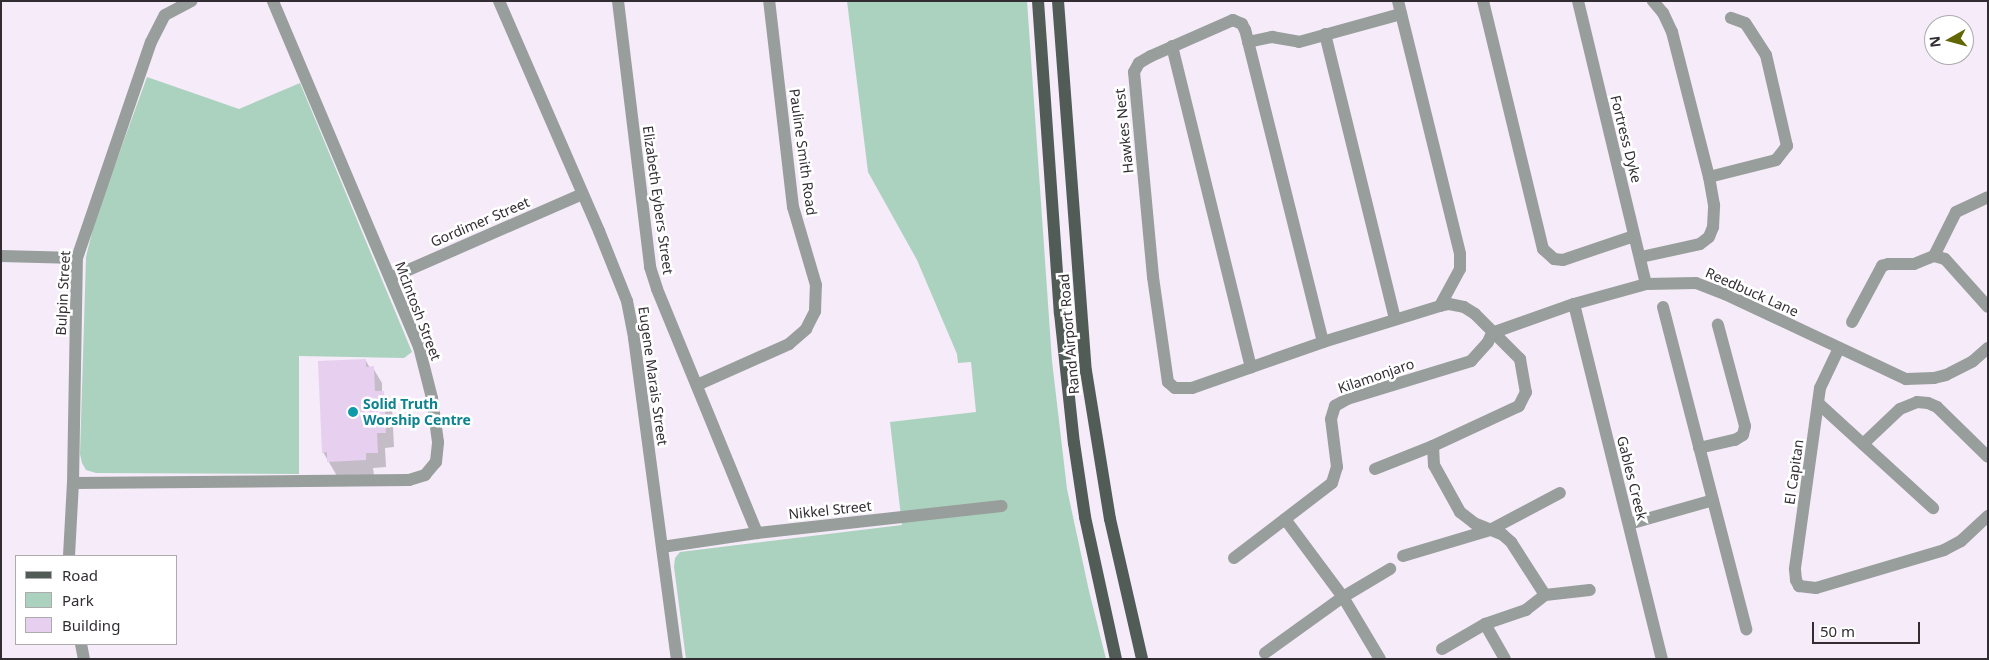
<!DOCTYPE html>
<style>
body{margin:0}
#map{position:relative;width:1989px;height:660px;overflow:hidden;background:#f5ebf9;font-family:"Noto Sans",sans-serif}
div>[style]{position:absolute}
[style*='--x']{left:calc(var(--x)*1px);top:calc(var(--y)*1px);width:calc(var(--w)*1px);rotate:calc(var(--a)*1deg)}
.green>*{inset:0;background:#abd2bf}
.shadow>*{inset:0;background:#0003}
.building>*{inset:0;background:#e6cfef}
.minor>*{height:12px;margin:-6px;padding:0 6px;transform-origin:6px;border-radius:6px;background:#989e9b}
.primary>*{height:12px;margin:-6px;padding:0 6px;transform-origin:6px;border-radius:6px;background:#515c56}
.dots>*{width:14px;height:14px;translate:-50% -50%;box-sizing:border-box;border:2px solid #fff;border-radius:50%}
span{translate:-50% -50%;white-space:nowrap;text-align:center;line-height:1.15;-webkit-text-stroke:5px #fff;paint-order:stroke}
.street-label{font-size:14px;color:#312d32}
.culture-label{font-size:14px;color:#0d838f;font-weight:700}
.left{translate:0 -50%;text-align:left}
.frame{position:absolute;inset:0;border:2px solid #312d32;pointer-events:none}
.legend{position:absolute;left:15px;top:555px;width:162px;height:90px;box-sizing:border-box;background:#fff;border:1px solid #adabad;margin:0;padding:6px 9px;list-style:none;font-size:15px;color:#312d32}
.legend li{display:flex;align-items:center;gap:10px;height:25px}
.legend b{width:25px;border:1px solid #adabad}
.north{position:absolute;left:1924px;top:15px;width:50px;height:50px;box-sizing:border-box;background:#fff;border:1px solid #adabad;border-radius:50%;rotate:263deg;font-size:14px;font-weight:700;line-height:20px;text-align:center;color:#312d32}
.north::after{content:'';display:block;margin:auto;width:18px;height:22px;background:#616603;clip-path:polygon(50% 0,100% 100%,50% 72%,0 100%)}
.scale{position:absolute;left:1812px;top:622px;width:108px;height:22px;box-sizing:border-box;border:2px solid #312d32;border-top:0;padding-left:6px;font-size:15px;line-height:18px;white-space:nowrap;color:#312d32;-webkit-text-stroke:4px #fff;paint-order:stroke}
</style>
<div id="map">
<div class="green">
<i style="clip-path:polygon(847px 1px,1027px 1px,1052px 361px,1067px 489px,1089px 591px,1106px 659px,686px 659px,674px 567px,675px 558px,680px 552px,902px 525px,890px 422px,976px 412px,971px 362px,958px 363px,957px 354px,917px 260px,868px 172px)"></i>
<i style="clip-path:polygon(147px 77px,239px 109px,300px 83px,412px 352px,404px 358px,299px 356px,299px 474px,96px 473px,86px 470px,82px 463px,80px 454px,86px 257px,95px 220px)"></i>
</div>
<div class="shadow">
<i style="clip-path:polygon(366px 361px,370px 368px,373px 368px,382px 383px,382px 392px,392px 407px,394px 447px,385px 448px,386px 467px,373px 468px,374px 475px,337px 476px,323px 452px)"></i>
</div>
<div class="building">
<i style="clip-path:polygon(366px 359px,366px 367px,374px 366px,375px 391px,384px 391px,386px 433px,377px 433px,378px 453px,366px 453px,366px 460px,327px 462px,327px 452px,322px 453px,318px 361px)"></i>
</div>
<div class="minor">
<i style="--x:499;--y:1;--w:251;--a:66.5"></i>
<i style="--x:599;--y:231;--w:75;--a:68.2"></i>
<i style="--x:627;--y:301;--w:38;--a:79"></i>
<i style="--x:634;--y:338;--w:324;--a:82.4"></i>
<i style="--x:618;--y:1;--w:268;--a:83.1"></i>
<i style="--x:650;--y:267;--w:23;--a:72"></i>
<i style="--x:657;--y:289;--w:264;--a:67.7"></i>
<i style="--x:1398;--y:1;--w:260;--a:76.2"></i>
<i style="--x:1460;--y:254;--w:15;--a:90"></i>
<i style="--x:1460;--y:269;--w:42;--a:118.4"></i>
<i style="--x:1483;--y:1;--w:255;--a:76.4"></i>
<i style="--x:1543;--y:249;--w:15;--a:42"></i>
<i style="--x:1554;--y:259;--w:9;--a:6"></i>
<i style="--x:1563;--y:260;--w:75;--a:-18.7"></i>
<i style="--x:1578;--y:1;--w:291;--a:76.5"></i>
<i style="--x:1325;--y:34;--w:292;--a:76.2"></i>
<i style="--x:1248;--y:42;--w:25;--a:-12"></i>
<i style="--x:1272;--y:37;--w:27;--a:10"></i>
<i style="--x:1299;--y:42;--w:106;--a:-15.4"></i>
<i style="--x:1172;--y:46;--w:331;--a:76.2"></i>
<i style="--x:1709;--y:177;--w:69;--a:-14.2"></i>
<i style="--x:1776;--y:160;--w:18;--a:-52"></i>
<i style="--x:1787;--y:146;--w:93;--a:-103"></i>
<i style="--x:1766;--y:55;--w:38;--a:-123"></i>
<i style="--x:1745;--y:23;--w:15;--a:-160"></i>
<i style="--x:1;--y:256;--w:76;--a:1.5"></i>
<i style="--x:1934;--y:256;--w:49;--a:-63.4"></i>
<i style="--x:1956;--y:212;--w:35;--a:-25"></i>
<i style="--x:1641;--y:257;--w:60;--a:-12.4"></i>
<i style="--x:1700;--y:244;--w:11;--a:-38"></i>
<i style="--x:1709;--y:237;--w:11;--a:-68"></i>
<i style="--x:1713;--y:227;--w:22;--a:-87"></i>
<i style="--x:1714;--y:205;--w:28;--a:-100"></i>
<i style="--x:1709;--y:177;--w:150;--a:-104.3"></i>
<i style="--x:1672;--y:32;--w:21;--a:-115"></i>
<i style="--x:1663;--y:13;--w:16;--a:-130"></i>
<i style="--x:390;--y:278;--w:210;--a:-23.6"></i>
<i style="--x:1574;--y:304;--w:366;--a:76.1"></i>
<i style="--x:1663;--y:307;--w:333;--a:75.5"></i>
<i style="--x:1852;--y:322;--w:64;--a:-61.8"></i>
<i style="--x:1882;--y:266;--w:6;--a:-18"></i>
<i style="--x:1888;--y:264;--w:26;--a:0"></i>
<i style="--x:1914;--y:264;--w:22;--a:-22"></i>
<i style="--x:1934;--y:256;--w:11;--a:15"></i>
<i style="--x:1945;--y:259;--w:64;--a:48.1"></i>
<i style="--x:1492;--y:333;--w:87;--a:-19.5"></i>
<i style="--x:1574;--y:304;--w:75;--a:-15.5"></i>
<i style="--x:1646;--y:284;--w:50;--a:-1.1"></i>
<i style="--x:1696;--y:283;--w:31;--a:21"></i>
<i style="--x:1725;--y:294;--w:200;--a:25.2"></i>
<i style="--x:1906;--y:379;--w:28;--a:-2"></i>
<i style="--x:1934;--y:378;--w:12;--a:-14"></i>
<i style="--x:1946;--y:375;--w:30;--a:-27"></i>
<i style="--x:1973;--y:361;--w:20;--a:-41"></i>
<i style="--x:1323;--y:342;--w:322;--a:-104"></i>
<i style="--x:1245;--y:30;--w:7;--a:-117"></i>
<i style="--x:1242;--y:24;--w:10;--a:-156"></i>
<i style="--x:1233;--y:20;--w:90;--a:156.3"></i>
<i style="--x:1151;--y:56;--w:14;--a:150"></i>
<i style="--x:1139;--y:63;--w:10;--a:119"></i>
<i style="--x:1134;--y:72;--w:206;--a:84.7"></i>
<i style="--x:1153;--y:277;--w:106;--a:81.9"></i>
<i style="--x:1168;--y:382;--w:9;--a:41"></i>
<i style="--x:1175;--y:388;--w:17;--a:0"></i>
<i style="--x:1192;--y:388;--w:139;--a:-19.3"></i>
<i style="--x:1323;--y:342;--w:122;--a:-17.1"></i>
<i style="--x:1440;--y:306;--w:9;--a:-13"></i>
<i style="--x:1449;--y:304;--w:15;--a:11"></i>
<i style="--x:1464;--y:307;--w:13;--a:32"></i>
<i style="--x:1475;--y:314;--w:64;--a:45"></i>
<i style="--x:1520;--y:359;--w:34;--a:80"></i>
<i style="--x:1526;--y:392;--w:16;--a:117"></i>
<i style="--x:1519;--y:406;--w:95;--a:155.1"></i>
<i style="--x:1433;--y:446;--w:19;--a:87"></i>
<i style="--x:1434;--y:465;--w:54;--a:61"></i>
<i style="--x:1460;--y:512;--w:18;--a:38"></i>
<i style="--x:1474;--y:523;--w:31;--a:22"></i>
<i style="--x:1503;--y:535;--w:11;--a:41"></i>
<i style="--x:1511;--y:542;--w:63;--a:57.3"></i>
<i style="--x:1545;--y:595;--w:24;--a:142"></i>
<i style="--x:1526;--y:610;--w:43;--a:161.1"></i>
<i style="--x:1485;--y:624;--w:40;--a:60.3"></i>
<i style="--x:1839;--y:348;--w:44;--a:115.4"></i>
<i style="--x:1820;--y:388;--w:183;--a:97.9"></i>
<i style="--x:1795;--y:569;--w:11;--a:85"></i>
<i style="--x:1796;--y:580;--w:7;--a:63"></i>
<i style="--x:1799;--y:586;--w:17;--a:7"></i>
<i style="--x:1816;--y:588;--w:134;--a:-16.5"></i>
<i style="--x:1944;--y:550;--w:19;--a:-28"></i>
<i style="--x:1961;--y:541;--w:37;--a:-43"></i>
<i style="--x:697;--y:385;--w:101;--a:-24"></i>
<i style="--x:789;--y:344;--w:23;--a:-41"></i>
<i style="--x:806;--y:329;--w:20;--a:-63"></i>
<i style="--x:815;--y:311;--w:26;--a:-88"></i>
<i style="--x:816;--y:285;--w:81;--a:-106.4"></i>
<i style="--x:793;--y:207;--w:207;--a:-96.6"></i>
<i style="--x:1818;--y:403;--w:156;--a:42.4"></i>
<i style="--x:1863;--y:444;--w:51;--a:-43.4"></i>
<i style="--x:1900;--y:409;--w:18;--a:-22"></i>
<i style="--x:1917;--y:402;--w:11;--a:5"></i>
<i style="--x:1928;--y:403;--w:10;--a:24"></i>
<i style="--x:1937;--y:407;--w:71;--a:44.4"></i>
<i style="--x:1699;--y:448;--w:37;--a:-13"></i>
<i style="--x:1735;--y:440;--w:9;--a:-32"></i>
<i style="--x:1743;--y:435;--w:9;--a:-77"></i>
<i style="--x:1745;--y:426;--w:105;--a:-105"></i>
<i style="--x:1375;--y:469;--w:62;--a:-21.6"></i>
<i style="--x:73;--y:483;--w:336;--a:-0.5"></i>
<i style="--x:409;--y:480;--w:17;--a:-17"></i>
<i style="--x:425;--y:475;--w:17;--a:-50"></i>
<i style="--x:436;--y:462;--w:20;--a:-84"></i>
<i style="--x:438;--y:442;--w:44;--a:-97.8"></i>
<i style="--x:432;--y:398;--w:53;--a:-104.3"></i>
<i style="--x:419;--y:347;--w:376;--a:-112.9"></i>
<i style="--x:1285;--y:519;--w:97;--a:53.4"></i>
<i style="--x:1343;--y:597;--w:72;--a:59.2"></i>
<i style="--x:1629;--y:524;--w:87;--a:-15.9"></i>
<i style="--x:662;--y:547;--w:96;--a:-8.4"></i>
<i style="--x:757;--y:533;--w:246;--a:-6.3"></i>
<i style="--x:69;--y:556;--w:73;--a:-86.9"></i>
<i style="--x:73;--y:483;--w:225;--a:-89"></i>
<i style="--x:77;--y:258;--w:228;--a:-71.1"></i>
<i style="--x:151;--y:42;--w:30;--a:-63"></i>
<i style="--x:165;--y:15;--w:30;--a:-28"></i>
<i style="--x:1403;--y:556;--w:91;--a:-16.6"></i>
<i style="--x:1490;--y:530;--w:79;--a:-27.9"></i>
<i style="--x:1234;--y:558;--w:123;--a:-37.4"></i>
<i style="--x:1332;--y:483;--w:17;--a:-73"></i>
<i style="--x:1337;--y:467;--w:48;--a:-97.1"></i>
<i style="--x:1331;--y:419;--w:14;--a:-73"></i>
<i style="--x:1335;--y:406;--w:14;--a:-30"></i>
<i style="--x:1347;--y:399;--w:130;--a:-17"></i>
<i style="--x:1471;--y:361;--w:25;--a:-48"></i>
<i style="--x:1488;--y:342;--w:10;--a:-66"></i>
<i style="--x:1545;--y:595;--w:45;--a:-6.3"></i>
<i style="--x:81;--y:644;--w:15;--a:79"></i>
<i style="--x:1442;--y:649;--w:50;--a:-30.2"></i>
<i style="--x:1265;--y:653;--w:96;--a:-35.7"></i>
<i style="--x:1343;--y:597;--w:55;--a:-30.8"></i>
</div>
<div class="primary">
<i style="--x:1038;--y:1;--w:313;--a:86"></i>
<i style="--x:1060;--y:313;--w:131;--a:83.9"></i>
<i style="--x:1074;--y:443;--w:75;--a:81.5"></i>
<i style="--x:1085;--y:517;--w:145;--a:77.7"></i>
<i style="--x:1058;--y:1;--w:371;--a:85.7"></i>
<i style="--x:1086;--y:371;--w:150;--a:80.8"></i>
<i style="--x:1110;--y:519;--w:144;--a:77.1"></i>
</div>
<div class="dots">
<i style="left:353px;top:412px;background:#0f9aa8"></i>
</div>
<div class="street-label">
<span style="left:1124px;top:131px;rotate:-96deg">Hawkes Nest</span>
<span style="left:1626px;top:139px;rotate:76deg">Fortress Dyke</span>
<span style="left:803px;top:152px;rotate:82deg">Pauline Smith Road</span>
<span style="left:658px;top:200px;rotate:82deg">Elizabeth Eybers Street</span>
<span style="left:480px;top:222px;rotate:-23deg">Gordimer Street</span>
<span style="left:1752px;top:292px;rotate:24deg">Reedbuck Lane</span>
<span style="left:63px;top:293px;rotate:-87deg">Bulpin Street</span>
<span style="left:418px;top:311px;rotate:69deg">McIntosh Street</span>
<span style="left:1069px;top:334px;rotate:-95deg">Rand Airport Road</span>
<span style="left:653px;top:376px;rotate:82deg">Eugene Marais Street</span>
<span style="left:1376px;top:376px;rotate:-19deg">Kilamonjaro</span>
<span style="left:1794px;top:472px;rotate:-82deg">El Capitan</span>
<span style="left:1632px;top:478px;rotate:76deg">Gables Creek</span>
<span style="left:830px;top:510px;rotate:-6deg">Nikkel Street</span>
</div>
<div class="culture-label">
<span class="left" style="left:363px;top:412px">Solid Truth<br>Worship Centre</span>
</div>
<div class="frame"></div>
<ul class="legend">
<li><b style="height:6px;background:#515c56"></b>Road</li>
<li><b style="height:14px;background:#abd2bf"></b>Park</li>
<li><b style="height:14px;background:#e6cfef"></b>Building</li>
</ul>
<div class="north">N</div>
<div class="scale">50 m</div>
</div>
